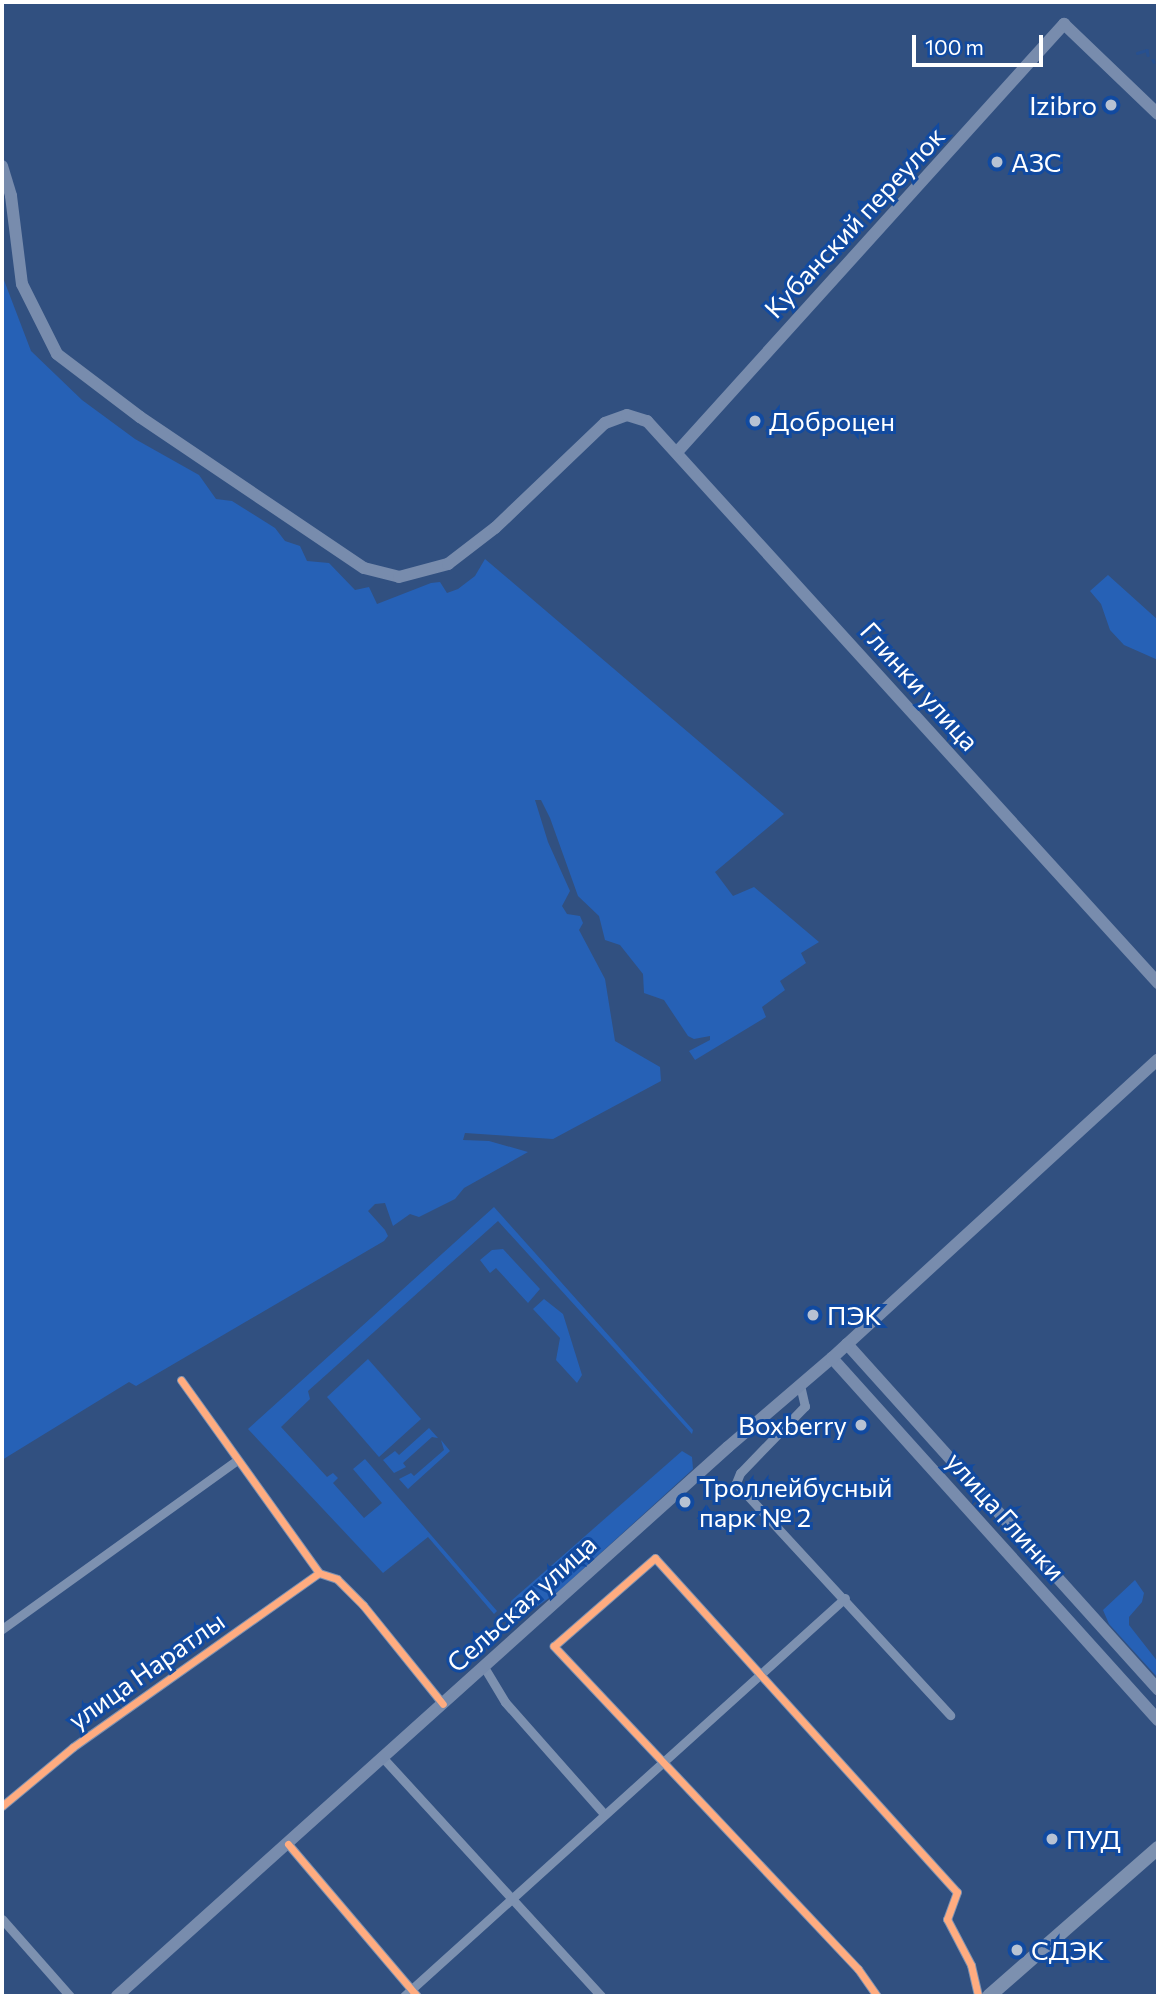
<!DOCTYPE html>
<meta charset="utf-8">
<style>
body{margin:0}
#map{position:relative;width:1160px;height:1998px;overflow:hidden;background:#315080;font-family:Commissioner,sans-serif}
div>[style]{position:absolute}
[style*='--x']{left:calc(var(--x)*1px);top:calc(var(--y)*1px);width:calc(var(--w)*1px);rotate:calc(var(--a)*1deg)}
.green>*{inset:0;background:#2661b6}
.stream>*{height:2.5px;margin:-1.25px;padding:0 1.25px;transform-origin:1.25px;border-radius:1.25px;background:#27508f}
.minor>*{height:9px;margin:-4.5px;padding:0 4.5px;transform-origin:4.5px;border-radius:4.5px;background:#7d91b0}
.secondary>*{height:12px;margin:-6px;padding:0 6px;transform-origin:6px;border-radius:6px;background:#788cad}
.primary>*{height:14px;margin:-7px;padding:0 7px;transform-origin:7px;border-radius:7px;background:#7c90af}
.cycleway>*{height:7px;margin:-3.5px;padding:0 3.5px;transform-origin:3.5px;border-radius:3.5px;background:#ffac80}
.dots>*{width:19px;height:19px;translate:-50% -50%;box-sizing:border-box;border:4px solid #114aa0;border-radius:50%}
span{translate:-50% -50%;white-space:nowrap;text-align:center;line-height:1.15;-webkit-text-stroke:6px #114aa0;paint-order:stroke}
.poi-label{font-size:26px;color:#fff}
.right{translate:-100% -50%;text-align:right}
.left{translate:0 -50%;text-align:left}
.street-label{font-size:26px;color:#fff}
.frame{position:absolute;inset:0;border:4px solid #fff;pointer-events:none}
.scale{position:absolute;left:912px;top:35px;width:131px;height:32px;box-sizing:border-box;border:4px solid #fff;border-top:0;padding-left:9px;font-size:21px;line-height:24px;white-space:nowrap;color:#fff;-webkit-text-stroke:5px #114aa0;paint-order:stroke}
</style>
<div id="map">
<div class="green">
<i style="clip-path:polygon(2px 275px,31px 351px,82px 400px,135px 439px,199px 475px,216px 499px,232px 501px,275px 528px,285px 541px,300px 546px,307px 561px,329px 563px,355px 590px,369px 587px,377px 604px,431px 583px,440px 582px,447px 593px,458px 589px,475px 576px,485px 559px,784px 814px,715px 872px,733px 896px,754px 887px,819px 942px,801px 953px,806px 963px,780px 981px,785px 990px,762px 1007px,766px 1017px,695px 1060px,689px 1051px,710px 1040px,710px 1036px,694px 1039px,688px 1036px,664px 1000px,644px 993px,643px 974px,620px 945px,605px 940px,599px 916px,578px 896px,550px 818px,541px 800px,535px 800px,548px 842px,570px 891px,562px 906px,567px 914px,580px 916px,583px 923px,579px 930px,605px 979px,615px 1041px,660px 1067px,661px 1081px,553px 1139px,465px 1133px,463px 1140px,489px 1141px,528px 1152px,464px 1188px,455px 1199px,419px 1217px,410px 1214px,393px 1226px,385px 1203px,375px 1204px,368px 1211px,385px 1230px,388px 1236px,384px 1241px,136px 1386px,129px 1382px,2px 1460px)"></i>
<i style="clip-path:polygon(1108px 575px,1158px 620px,1158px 660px,1124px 645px,1110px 630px,1101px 604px,1090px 591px)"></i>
<i style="clip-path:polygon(494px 1207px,693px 1430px,692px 1434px,498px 1221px,308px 1391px,310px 1399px,281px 1427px,327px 1477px,333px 1473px,338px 1478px,333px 1483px,364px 1518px,382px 1503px,353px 1469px,365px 1459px,497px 1611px,494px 1614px,428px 1537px,383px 1573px,248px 1429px)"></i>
<i style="clip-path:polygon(503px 1249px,540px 1289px,528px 1303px,496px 1268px,490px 1273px,480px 1260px,492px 1250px)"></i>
<i style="clip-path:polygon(544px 1299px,563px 1314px,582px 1375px,577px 1383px,556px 1360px,560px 1338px,533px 1309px)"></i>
<i style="clip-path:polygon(368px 1359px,421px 1419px,379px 1457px,327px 1397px)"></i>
<i style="clip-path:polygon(429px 1428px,438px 1438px,432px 1437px,403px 1463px,406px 1467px,394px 1473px,383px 1460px,395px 1451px,399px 1455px)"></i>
<i style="clip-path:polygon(441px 1440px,450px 1451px,408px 1489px,399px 1479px,411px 1473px,414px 1476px,444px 1450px)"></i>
<i style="clip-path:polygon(682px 1451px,692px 1457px,693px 1469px,559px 1591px,518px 1620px,510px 1612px,511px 1601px)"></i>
<i style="clip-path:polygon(1135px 1580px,1144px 1593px,1142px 1602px,1129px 1617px,1129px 1625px,1158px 1662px,1158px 1678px,1109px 1624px,1103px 1610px)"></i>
</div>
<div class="stream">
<i style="--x:1137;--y:53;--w:10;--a:-17"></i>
<i style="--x:1147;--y:50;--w:5;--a:79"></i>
<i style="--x:1153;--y:60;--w:2;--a:63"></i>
</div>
<div class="minor">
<i style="--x:181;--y:1380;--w:237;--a:54.4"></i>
<i style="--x:319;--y:1573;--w:19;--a:18"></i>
<i style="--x:337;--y:1579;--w:37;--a:45"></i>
<i style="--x:363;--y:1605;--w:127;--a:51.1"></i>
<i style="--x:800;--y:1385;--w:22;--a:77"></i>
<i style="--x:805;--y:1406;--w:93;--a:134.1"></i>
<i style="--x:740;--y:1473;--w:11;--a:112"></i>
<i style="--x:736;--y:1483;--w:316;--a:47.3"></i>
<i style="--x:2;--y:1629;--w:289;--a:-35.7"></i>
<i style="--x:484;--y:1667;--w:41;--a:59"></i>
<i style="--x:505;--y:1702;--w:149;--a:48.5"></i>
<i style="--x:383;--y:1758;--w:323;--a:47.5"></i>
<i style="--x:2;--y:1806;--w:92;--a:-39.7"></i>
<i style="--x:73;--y:1747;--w:301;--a:-35.3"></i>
<i style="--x:288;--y:1844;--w:199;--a:49.7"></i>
<i style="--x:2;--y:1919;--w:103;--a:48.6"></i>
<i style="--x:404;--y:1996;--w:594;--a:-42.07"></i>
<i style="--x:877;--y:1996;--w:33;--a:-125"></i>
<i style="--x:858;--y:1969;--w:444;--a:-133.3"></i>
<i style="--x:554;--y:1646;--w:134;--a:-41.1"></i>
<i style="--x:655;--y:1558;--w:450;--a:47.9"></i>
<i style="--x:957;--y:1892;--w:29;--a:110"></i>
<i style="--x:947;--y:1919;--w:52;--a:62.4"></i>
<i style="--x:971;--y:1965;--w:32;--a:77"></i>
</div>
<div class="secondary">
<i style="--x:2;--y:166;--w:31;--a:73"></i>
<i style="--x:11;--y:196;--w:89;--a:82.9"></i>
<i style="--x:22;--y:284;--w:78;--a:63.4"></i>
<i style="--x:57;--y:354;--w:104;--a:37.2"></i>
<i style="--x:140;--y:417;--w:270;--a:34"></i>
<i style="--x:364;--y:568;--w:36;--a:14"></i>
<i style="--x:399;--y:577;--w:51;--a:-14.9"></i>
<i style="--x:448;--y:564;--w:59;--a:-37.5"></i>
<i style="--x:495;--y:528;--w:152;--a:-43.7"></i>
<i style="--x:605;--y:423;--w:23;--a:-20"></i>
<i style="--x:627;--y:415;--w:21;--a:17"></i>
<i style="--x:647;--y:421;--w:760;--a:47.72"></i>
<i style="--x:678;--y:451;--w:576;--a:-47.89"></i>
<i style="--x:1064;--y:24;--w:130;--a:43.8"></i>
<i style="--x:847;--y:1344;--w:465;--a:48"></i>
<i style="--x:832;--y:1358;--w:487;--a:48"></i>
<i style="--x:117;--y:1996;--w:821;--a:-41.94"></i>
<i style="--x:728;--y:1447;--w:137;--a:-40.6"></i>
<i style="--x:832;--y:1358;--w:442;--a:-42.5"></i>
</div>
<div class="primary">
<i style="--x:989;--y:1996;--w:225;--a:-41.2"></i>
</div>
<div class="cycleway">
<i style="--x:181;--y:1380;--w:237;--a:54.4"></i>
<i style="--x:319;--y:1573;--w:19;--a:18"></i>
<i style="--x:337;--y:1579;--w:37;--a:45"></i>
<i style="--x:363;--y:1605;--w:127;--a:51.1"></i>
<i style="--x:2;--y:1806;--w:92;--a:-39.7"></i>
<i style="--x:73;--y:1747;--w:301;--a:-35.3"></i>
<i style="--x:288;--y:1844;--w:199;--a:49.7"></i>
<i style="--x:877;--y:1996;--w:33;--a:-125"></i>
<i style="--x:858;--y:1969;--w:444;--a:-133.3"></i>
<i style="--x:554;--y:1646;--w:134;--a:-41.1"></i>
<i style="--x:655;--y:1558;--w:450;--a:47.9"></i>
<i style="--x:957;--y:1892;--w:29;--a:110"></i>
<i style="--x:947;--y:1919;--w:52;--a:62.4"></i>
<i style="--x:971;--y:1965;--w:32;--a:77"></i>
</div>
<div class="dots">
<i style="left:1111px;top:105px;background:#b7c2d3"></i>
<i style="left:997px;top:162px;background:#b7c2d3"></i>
<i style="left:755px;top:421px;background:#b7c2d3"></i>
<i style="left:813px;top:1315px;background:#b7c2d3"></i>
<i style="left:861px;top:1425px;background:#b7c2d3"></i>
<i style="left:685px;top:1502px;background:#b7c2d3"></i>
<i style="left:1052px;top:1839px;background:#b7c2d3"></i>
<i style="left:1017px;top:1950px;background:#b7c2d3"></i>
</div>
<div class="poi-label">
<span class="right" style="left:1097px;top:105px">Izibro</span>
<span class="left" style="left:1011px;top:162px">АЗС</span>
<span class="left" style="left:769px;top:421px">Доброцен</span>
<span class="left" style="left:827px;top:1315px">ПЭК</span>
<span class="right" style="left:847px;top:1425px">Boxberry</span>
<span class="left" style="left:699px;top:1502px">Троллейбусный<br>парк № 2</span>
<span class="left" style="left:1066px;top:1839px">ПУД</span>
<span class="left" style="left:1031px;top:1950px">СДЭК</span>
</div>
<div class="street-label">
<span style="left:854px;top:222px;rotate:-47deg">Кубанский переулок</span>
<span style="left:920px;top:686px;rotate:48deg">Глинки улица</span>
<span style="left:1006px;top:1516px;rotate:48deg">улица Глинки</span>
<span style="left:521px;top:1603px;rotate:-42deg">Сельская улица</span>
<span style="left:146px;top:1670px;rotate:-35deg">улица Наратлы</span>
</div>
<div class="frame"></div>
<div class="scale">100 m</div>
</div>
